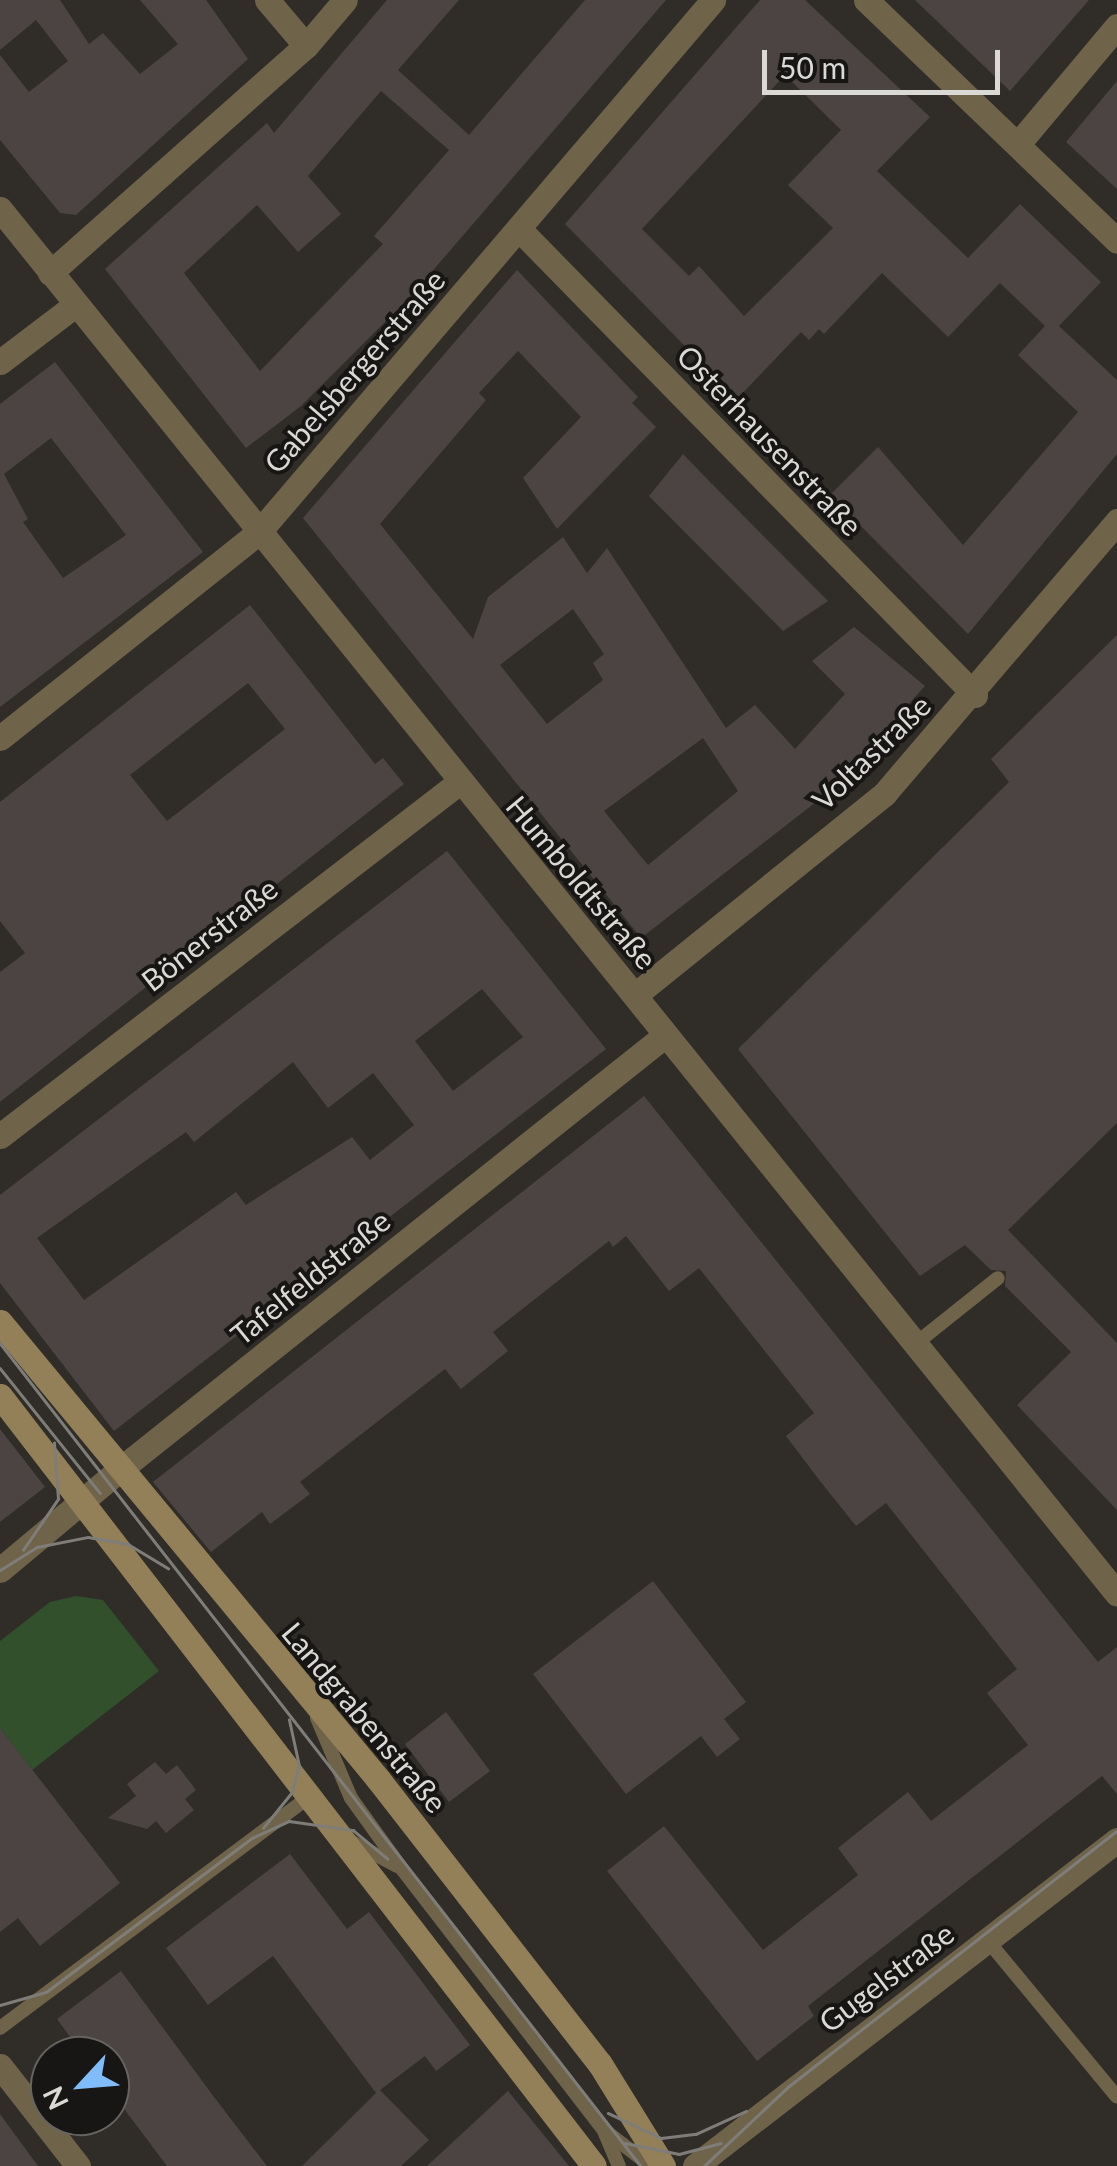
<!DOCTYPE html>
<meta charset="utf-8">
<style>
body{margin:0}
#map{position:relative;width:1117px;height:2166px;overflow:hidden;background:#302d28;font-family:Lato,sans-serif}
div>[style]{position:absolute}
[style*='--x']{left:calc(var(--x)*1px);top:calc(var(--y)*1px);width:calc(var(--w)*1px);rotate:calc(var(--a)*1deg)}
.green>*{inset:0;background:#31502b}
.building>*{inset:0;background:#4b4442}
.service>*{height:14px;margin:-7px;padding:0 7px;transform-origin:7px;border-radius:7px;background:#6f634a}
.minor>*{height:25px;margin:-12.5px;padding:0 12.5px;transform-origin:12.5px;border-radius:12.5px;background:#6f634a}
.tertiary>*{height:25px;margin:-12.5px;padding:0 12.5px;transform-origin:12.5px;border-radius:12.5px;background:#6f634a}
.secondary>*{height:25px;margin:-12.5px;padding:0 12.5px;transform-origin:12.5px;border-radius:12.5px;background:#938059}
.tram>*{height:2.5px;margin:-1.25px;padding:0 1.25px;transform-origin:1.25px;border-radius:1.25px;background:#7f7d79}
span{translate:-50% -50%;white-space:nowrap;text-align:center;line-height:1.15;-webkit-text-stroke:8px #171614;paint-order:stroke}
.street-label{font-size:30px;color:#dad9d5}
.north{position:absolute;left:30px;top:2036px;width:100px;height:100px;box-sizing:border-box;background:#171614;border:2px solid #656461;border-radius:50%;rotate:244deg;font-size:28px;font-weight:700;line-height:40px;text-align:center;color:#dad9d5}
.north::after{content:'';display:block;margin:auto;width:35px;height:45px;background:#81bcfa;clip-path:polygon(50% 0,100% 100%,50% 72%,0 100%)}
.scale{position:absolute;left:762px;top:50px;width:238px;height:45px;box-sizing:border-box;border:5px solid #dad9d5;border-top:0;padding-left:12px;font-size:30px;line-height:35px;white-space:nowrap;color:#dad9d5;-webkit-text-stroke:8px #171614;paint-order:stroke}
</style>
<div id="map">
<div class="green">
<i style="clip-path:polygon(76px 1596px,103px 1600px,159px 1671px,32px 1770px,0 1728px,0 1641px,50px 1602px)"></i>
</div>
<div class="building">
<i style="clip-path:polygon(0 0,60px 0,89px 44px,103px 33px,140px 74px,178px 44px,140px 0,206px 0,248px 59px,76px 215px,60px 213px,0 140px,0 55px,29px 92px,68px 61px,36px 20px,0 50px)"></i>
<i style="clip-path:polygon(evenodd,387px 0,459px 0,398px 70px,469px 135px,585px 0,666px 0,410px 297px,301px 406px,246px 448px,105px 269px,267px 123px,274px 133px,387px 0,381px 91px,449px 150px,374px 236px,383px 244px,260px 371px,184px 273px,257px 205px,298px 252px,341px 214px,308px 176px,381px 91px)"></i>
<i style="clip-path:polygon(evenodd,760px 0,805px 0,930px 117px,877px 171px,968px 258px,1020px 204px,1101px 282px,1059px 326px,1117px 380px,1117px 454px,968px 634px,830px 495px,878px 447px,963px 545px,1078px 412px,1018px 355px,1045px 326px,1000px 283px,948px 337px,882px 273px,824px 334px,819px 329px,809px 340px,801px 332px,737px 399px,565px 224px,760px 0,785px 75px,841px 130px,788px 185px,833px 228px,744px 316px,699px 266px,689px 276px,642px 229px,785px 75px)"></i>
<i style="clip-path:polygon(915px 0,1089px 0,1010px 91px)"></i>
<i style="clip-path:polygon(1117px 81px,1117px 189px,1066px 142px)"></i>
<i style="clip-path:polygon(evenodd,517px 270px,638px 397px,632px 403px,656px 427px,557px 529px,523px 478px,581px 417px,518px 351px,479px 393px,486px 400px,380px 524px,473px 639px,488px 597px,563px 537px,587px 573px,607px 548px,726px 728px,755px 705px,795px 749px,845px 694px,812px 661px,854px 627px,925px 686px,829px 792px,641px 938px,303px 518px,517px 270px,573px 609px,604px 654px,593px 663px,603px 680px,547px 724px,500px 665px,573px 609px,517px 270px,703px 738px,738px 791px,648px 865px,604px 811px,703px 738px)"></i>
<i style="clip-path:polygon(evenodd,55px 362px,203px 552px,0 707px,0 404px,55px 362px,51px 438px,126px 535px,63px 578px,23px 522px,28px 519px,4px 474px,51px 438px)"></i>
<i style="clip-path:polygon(683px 454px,712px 484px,828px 601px,783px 631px,649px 496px)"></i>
<i style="clip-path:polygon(evenodd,250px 605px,375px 764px,383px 758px,404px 784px,0 1102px,0 972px,25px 953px,0 921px,0 802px,250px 605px,248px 683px,285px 729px,167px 821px,130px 775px,248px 683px)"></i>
<i style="clip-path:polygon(1117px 635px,1117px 1123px,1008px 1230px,1117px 1343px,1117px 1510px,1017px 1405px,1071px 1352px,1005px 1286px,1006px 1271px,991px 1270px,965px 1245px,920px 1276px,738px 1049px,1009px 782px,991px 759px)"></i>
<i style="clip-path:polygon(evenodd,447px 851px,606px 1049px,114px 1431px,0 1283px,0 1195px,447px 851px,482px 989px,523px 1037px,453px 1091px,415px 1041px,482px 989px,447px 851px,293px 1062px,328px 1108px,373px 1073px,414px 1125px,370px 1160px,352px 1137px,246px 1205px,236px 1192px,84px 1300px,37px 1238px,186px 1132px,194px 1142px,293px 1062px)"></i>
<i style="clip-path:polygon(644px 1096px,1098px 1662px,1117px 1647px,1117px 1794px,1102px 1776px,808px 2006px,814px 2016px,757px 2061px,607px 1871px,664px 1826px,763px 1950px,858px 1875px,838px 1848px,908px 1792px,931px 1821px,1028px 1745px,987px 1693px,1017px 1669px,886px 1503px,856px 1526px,820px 1481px,786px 1436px,814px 1413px,699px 1268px,669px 1291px,626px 1236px,613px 1247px,609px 1241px,493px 1332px,508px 1351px,461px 1389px,445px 1369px,300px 1482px,310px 1494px,270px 1524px,262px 1512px,211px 1552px,153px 1482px)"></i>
<i style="clip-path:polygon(0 1429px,45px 1487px,0 1522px)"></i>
<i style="clip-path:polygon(653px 1581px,746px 1702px,724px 1719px,740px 1739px,717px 1757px,701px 1736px,626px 1794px,533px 1674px)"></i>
<i style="clip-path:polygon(446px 1712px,490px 1771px,449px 1802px,405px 1744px)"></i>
<i style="clip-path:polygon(0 1728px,120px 1883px,40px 1946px,18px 1918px,0 1932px)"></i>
<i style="clip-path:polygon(155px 1762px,166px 1774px,177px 1765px,196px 1790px,185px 1799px,194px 1810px,166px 1833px,156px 1821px,147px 1829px,108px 1818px,136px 1796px,127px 1784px)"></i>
<i style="clip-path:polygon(290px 1854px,347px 1929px,369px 1912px,470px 2045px,436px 2071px,425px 2056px,380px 2090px,429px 2140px,401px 2166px,302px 2166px,376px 2093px,273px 1956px,208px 2005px,166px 1948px)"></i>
<i style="clip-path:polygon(121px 1971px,214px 2097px,267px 2166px,167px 2166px,110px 2090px,110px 2056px,84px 2056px,57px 2019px)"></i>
<i style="clip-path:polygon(508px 2091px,569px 2166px,427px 2166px)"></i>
<i style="clip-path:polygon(0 2114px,38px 2166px,0 2166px)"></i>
</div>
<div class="service">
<i style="--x:914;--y:1345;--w:107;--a:-38.6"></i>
<i style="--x:317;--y:1718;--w:87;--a:67"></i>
<i style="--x:351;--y:1798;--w:87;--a:54.3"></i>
<i style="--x:402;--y:1869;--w:330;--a:52.3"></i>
<i style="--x:604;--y:2130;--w:59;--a:37.5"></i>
<i style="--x:350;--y:1841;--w:53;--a:28"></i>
<i style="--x:988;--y:1941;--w:202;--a:50.4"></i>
<i style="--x:0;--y:2028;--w:386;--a:-36.8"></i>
<i style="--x:604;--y:2131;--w:38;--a:67"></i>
</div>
<div class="minor">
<i style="--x:267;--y:0;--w:60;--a:49.7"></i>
<i style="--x:866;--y:0;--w:348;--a:43.8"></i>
<i style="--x:1018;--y:144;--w:154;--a:-50"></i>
<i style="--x:0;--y:209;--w:1779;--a:51.11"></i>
<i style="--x:519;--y:229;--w:652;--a:45.62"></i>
<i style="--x:50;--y:273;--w:342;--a:-41.6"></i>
<i style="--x:306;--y:46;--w:60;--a:-49.7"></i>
<i style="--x:0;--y:362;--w:94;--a:-37.2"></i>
<i style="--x:0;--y:738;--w:330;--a:-38.5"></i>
<i style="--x:258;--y:533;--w:701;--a:-49.51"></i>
<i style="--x:635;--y:995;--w:321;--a:-38.9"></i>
<i style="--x:885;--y:793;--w:358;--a:-49.5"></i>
<i style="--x:0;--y:1136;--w:577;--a:-37.6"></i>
<i style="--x:118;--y:1471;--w:697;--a:-38.53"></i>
<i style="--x:0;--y:2066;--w:127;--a:52"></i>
</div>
<div class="tertiary">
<i style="--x:0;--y:1570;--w:154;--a:-40"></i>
<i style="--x:695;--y:2166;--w:533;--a:-37.69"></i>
</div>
<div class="secondary">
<i style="--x:0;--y:1322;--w:593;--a:50.4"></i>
<i style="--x:378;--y:1779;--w:361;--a:52.1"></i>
<i style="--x:600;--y:2064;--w:120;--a:58.3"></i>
<i style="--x:0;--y:1396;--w:972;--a:52.35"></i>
</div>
<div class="tram">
<i style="--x:0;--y:1343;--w:1043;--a:52.09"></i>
<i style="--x:0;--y:1368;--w:160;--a:51.3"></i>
<i style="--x:23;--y:1550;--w:62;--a:-55.5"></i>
<i style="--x:58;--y:1499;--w:56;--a:-94.1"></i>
<i style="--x:0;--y:1570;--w:44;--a:-31.9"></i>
<i style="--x:37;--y:1547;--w:52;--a:-11.1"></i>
<i style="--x:88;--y:1537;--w:41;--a:9.9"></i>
<i style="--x:128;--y:1544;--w:47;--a:31"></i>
<i style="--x:263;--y:1828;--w:46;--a:-51.1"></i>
<i style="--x:292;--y:1792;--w:27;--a:-75"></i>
<i style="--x:299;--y:1766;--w:47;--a:-102.3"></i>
<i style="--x:0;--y:2005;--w:48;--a:-15.8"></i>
<i style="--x:46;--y:1992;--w:257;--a:-36.8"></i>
<i style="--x:252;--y:1838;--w:41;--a:-24.7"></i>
<i style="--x:289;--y:1821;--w:65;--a:8"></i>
<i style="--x:353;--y:1830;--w:45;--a:39.6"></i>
<i style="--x:608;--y:2113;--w:59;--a:25.3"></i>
<i style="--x:661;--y:2138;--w:35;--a:-7"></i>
<i style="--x:696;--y:2134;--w:55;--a:-24.7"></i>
<i style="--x:625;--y:2143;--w:55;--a:11.5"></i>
<i style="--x:679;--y:2154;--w:43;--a:-14.7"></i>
<i style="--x:704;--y:2166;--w:117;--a:-43.3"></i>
<i style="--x:789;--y:2086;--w:415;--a:-37.9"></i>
</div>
<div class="street-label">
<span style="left:354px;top:371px;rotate:-49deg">Gabelsbergerstraße</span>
<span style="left:770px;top:440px;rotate:46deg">Osterhausenstraße</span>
<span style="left:871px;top:752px;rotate:-44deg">Voltastraße</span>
<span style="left:582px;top:882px;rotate:50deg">Humboldtstraße</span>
<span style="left:209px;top:934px;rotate:-38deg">Bönerstraße</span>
<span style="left:310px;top:1277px;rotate:-39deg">Tafelfeldstraße</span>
<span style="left:365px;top:1717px;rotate:50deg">Landgrabenstraße</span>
<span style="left:886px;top:1977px;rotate:-37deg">Gugelstraße</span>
</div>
<div class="north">N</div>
<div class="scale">50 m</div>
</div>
